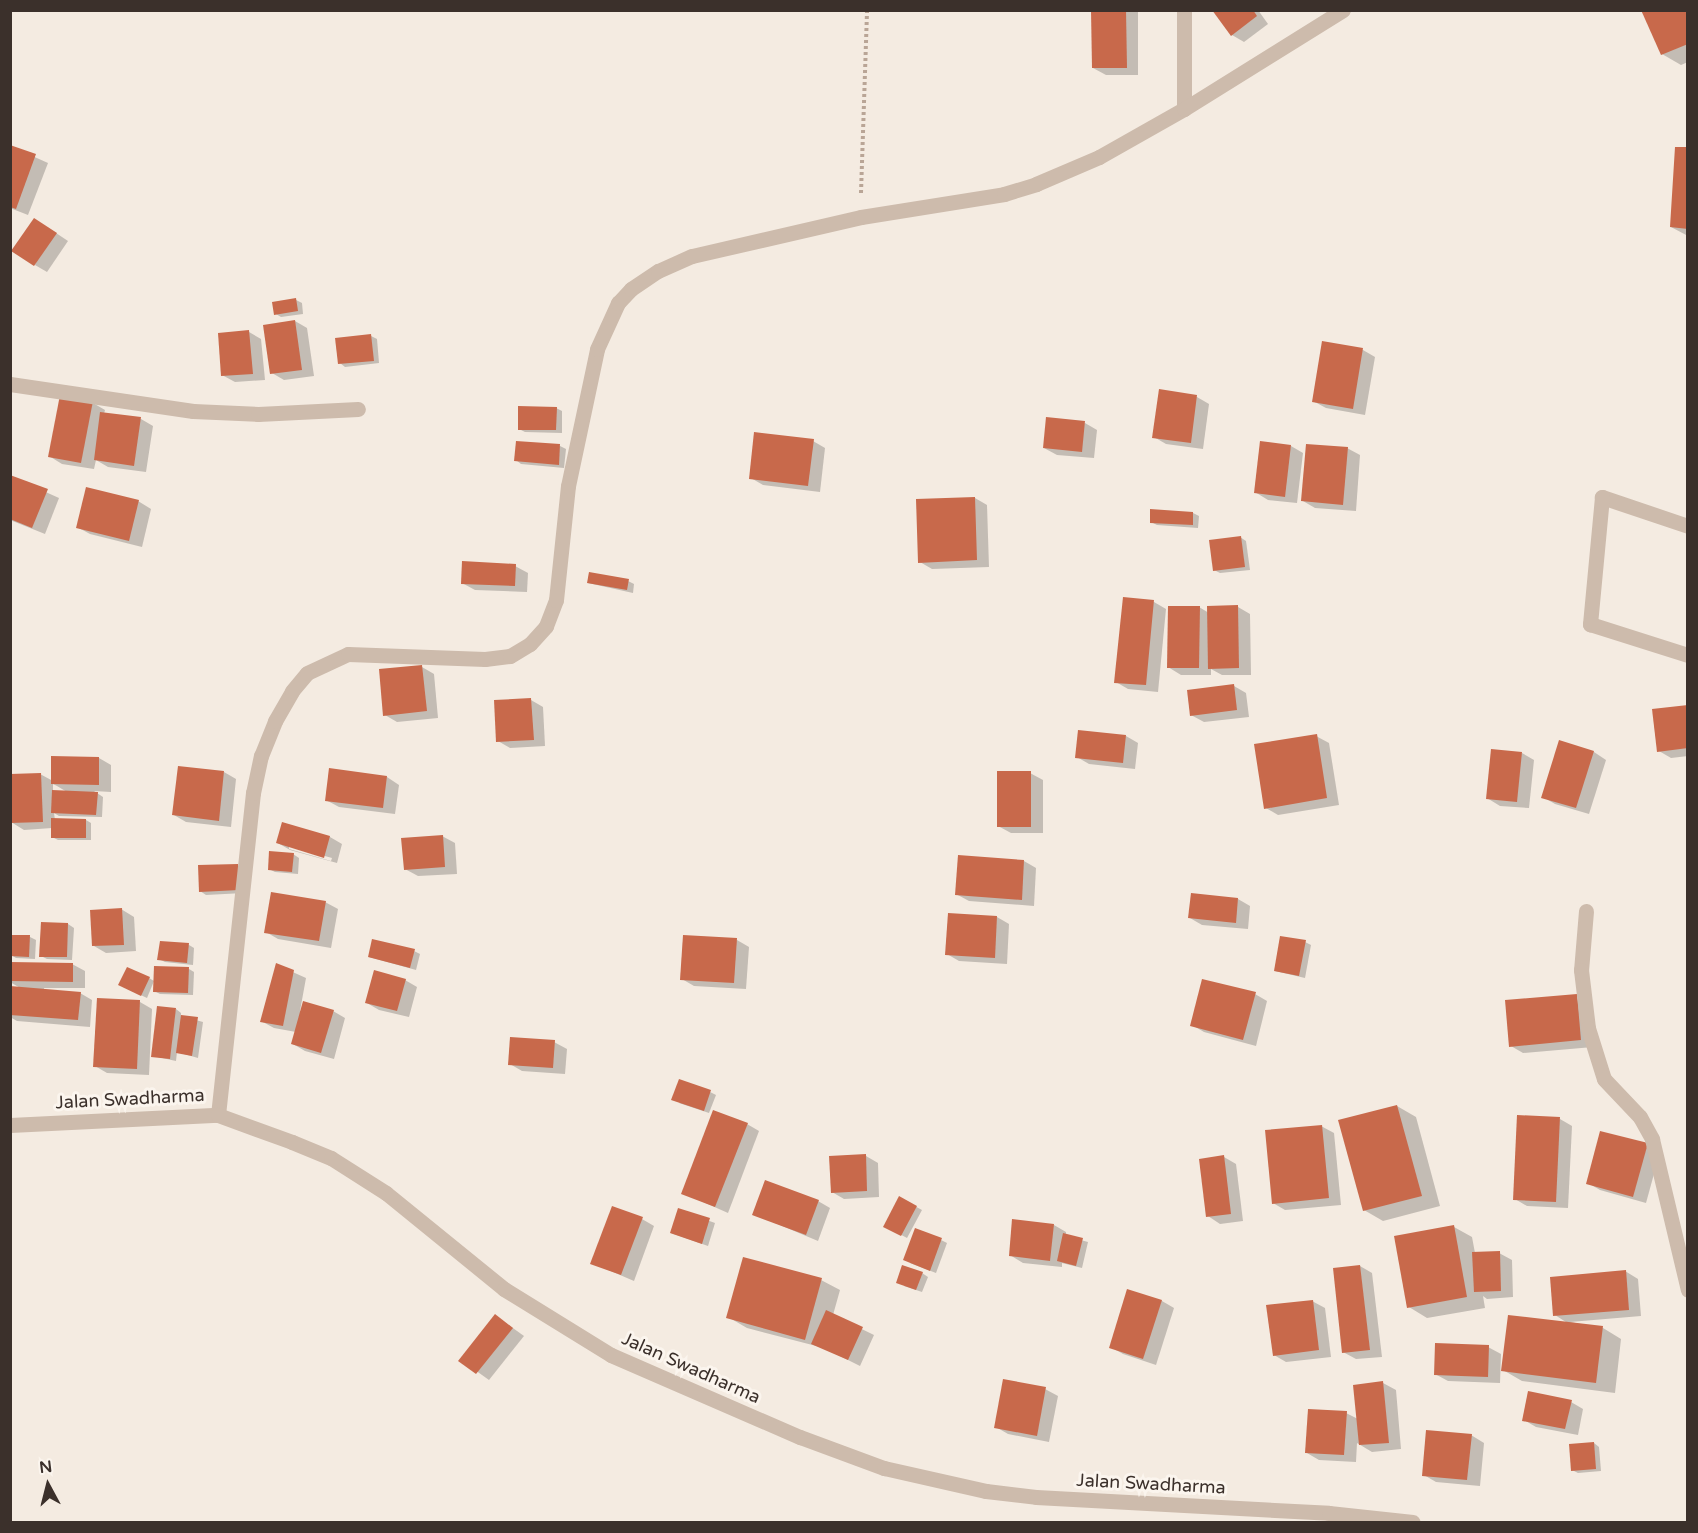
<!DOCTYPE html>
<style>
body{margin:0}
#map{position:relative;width:1698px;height:1533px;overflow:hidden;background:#f4ebe1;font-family:"Varela Round",sans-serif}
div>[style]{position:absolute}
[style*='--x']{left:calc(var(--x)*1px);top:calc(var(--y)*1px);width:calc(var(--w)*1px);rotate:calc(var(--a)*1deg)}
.shadow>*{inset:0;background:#0003}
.building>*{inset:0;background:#c8694b}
.path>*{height:4px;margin-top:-2px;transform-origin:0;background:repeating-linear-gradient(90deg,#b9a596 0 3px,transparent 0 6px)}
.street>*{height:15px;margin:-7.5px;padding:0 7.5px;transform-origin:7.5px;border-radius:7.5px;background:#cdbbac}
span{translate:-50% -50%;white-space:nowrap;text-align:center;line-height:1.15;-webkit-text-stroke:6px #fbf5ee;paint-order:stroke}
.street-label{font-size:18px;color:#3b302b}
.frame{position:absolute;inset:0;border:12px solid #3b302b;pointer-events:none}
.north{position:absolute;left:18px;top:1455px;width:60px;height:60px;-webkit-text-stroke:4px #fbf5ee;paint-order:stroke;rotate:353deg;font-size:16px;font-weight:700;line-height:24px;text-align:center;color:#3b302b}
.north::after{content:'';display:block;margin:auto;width:21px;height:27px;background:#3b302b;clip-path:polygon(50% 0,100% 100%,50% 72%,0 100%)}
</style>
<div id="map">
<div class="shadow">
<i style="clip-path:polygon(1092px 10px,1138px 10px,1138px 75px,1106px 75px,1093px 68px)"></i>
<i style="clip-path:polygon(1214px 10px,1258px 10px,1268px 24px,1244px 42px,1232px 35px)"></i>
<i style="clip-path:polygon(1688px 10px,1688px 62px,1681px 65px,1662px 54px)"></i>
<i style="clip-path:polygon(10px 146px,48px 163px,28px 215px,10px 208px)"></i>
<i style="clip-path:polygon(1688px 149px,1688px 236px,1671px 227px)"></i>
<i style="clip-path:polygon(47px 227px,68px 241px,47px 272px,35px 265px)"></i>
<i style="clip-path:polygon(296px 300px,302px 303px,303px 314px,281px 317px,276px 314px)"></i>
<i style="clip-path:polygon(295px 321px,307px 328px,314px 376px,284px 380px,272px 373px)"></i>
<i style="clip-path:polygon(249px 332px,261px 339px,265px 380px,235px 382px,222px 375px)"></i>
<i style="clip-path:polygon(371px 336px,377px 339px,379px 363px,345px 367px,340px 363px)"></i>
<i style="clip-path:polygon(1324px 343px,1363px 350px,1375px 357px,1365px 415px,1326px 408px,1313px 401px)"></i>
<i style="clip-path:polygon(1160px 391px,1197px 397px,1209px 404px,1203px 449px,1166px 444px,1154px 437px)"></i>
<i style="clip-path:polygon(93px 403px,105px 410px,104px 414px,141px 419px,153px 426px,146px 472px,108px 467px,96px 460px,94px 469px,62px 464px,49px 456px)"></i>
<i style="clip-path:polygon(556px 408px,562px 411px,562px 433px,525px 432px,519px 429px)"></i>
<i style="clip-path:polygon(1085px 423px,1097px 430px,1094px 458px,1057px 455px,1044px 448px)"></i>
<i style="clip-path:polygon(813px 441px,825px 448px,820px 492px,763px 485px,751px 478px)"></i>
<i style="clip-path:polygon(1262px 443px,1291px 446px,1303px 453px,1297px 503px,1268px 500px,1255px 492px)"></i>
<i style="clip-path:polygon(560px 446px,566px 449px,564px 468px,521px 464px,516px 460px)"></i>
<i style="clip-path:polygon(1347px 448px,1360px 455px,1356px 511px,1315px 508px,1303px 501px)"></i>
<i style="clip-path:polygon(10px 476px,59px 498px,45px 534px,10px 520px)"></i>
<i style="clip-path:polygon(975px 498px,987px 505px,989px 567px,932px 569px,920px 562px)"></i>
<i style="clip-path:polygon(138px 501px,151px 509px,142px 547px,90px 534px,77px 527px)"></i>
<i style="clip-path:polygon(1152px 511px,1193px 513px,1199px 516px,1198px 528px,1157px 525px,1151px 522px)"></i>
<i style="clip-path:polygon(1240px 537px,1246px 541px,1250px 570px,1220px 573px,1214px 570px)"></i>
<i style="clip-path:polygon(515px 566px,528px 573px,527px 592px,475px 590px,462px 583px)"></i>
<i style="clip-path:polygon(628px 581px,634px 584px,633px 593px,588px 583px)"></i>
<i style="clip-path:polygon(1125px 598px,1154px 602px,1166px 609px,1158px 692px,1128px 689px,1116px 682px)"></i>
<i style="clip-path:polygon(1199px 607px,1209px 613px,1238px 607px,1250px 614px,1251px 675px,1222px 675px,1211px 669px,1211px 675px,1181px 675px,1168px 667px)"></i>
<i style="clip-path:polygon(422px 667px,434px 674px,438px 718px,397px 722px,385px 715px)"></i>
<i style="clip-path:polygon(1234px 686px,1246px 693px,1249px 717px,1204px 722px,1191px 715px)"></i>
<i style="clip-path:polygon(531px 700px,543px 707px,545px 746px,510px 748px,498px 741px)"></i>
<i style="clip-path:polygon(1688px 706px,1688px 756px,1671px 758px,1659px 751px)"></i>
<i style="clip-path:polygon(1126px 736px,1138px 743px,1135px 769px,1089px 764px,1077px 757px)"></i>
<i style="clip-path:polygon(1316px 736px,1329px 743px,1339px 805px,1278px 815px,1266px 808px)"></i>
<i style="clip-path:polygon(1560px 742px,1594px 752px,1606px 760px,1589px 814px,1555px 804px,1543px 797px)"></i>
<i style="clip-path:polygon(1522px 753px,1534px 760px,1529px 808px,1500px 806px,1487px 798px)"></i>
<i style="clip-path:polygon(evenodd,99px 758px,111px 765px,111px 792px,94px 791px,103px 797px,102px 817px,59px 816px,54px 813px,55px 820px,86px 820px,91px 823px,91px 840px,58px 840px,52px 837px,52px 828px,24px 830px,11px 822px,40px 774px,53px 781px,99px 758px,53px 784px,57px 786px,67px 792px,53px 792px,53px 784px)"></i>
<i style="clip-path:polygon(224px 772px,236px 779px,231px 827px,186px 822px,174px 815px)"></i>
<i style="clip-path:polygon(1030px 773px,1043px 780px,1043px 833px,1011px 833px,998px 826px)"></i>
<i style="clip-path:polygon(387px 777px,399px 785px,395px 814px,339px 807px,326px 800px)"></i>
<i style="clip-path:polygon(evenodd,283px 823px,330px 837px,342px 844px,337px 863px,290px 850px,278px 843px,283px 823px,289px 846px,332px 858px,331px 861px,289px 849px,289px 846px)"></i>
<i style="clip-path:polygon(442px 836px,455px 843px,457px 874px,418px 876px,405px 869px)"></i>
<i style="clip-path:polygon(293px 854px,299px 858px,298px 874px,275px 872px,269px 869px)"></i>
<i style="clip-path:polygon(1024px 861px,1036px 868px,1034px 906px,969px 901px,956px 894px)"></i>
<i style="clip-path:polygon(199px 867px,244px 893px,206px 895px,200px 891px)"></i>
<i style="clip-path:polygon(1238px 899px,1250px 906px,1248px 929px,1202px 925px,1190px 918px)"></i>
<i style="clip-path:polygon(325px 902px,338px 909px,331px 948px,278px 939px,266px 932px)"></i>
<i style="clip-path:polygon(121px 909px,134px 917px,136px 951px,106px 953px,94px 946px)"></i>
<i style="clip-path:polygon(949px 915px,997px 917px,1009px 924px,1007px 964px,959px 961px,947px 954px)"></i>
<i style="clip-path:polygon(42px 923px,68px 924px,74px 928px,72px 960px,47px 959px,41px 956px)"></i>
<i style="clip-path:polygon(12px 936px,30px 937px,36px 940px,35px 959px,16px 958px,11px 955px)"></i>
<i style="clip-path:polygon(737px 940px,749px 947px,746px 989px,694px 986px,682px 979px)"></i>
<i style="clip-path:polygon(1305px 942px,1311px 945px,1305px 978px,1275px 971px)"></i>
<i style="clip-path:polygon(189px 945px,194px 948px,193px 965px,165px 962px,159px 959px)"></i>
<i style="clip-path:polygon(414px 951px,420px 954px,416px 970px,369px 957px)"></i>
<i style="clip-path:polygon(10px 963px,72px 964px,85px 971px,85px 988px,44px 988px,44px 990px,80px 993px,92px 1000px,90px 1027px,17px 1021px,10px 1017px,10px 988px,22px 989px,10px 982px)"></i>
<i style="clip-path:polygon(277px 965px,306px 978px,300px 1011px,333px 1011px,345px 1018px,334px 1059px,305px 1051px,293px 1044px,296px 1032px,274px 1028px,261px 1021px)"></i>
<i style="clip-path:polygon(189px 969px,194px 972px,193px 995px,160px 994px,154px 991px)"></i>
<i style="clip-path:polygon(149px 978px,154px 981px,147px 998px,126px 988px)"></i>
<i style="clip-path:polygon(405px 980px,417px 987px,409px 1017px,379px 1010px,367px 1003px)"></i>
<i style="clip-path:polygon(1255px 994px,1267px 1001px,1256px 1046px,1204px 1032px,1192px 1025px)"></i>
<i style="clip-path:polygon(1576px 995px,1593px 1047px,1523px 1053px,1511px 1046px)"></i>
<i style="clip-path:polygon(140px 1002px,152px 1009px,149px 1075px,107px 1073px,95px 1066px)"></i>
<i style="clip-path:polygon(176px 1009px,181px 1013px,181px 1016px,203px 1022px,198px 1058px,177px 1052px,176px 1061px,153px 1056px)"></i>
<i style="clip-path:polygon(554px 1042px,567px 1049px,565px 1074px,522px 1071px,510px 1064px)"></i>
<i style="clip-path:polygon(710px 1092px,716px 1095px,709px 1113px,679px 1103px)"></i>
<i style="clip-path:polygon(1397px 1106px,1416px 1117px,1440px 1206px,1383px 1221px,1364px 1210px)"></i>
<i style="clip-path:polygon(1560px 1119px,1572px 1126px,1568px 1208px,1527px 1206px,1515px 1199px)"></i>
<i style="clip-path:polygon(747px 1124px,759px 1131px,728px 1213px,683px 1193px)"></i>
<i style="clip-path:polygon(1321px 1126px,1334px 1133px,1341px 1205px,1285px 1210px,1273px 1203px)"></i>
<i style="clip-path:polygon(1602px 1133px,1660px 1152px,1646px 1203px,1600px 1190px,1588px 1183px)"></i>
<i style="clip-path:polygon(866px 1156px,878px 1163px,879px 1197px,844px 1199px,832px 1192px)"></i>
<i style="clip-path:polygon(1224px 1157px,1236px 1164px,1243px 1221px,1220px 1224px,1208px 1216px)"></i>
<i style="clip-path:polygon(900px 1198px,922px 1210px,907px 1238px,885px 1226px)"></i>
<i style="clip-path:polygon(818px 1201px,830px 1208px,818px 1241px,754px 1214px)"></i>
<i style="clip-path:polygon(679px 1210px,715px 1223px,708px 1246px,671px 1233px)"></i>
<i style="clip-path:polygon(642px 1219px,654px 1226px,634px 1281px,592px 1263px)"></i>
<i style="clip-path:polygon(1054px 1225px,1066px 1232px,1066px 1236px,1088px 1242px,1082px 1268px,1062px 1263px,1062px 1267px,1023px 1263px,1010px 1255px)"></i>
<i style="clip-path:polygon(1454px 1227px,1472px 1237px,1475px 1253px,1499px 1253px,1512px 1260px,1513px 1297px,1487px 1299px,1483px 1296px,1485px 1308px,1427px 1318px,1409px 1307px)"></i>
<i style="clip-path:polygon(941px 1240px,947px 1243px,936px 1273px,910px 1263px)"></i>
<i style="clip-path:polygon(1360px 1266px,1372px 1273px,1382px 1357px,1356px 1359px,1343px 1352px)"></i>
<i style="clip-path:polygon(1625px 1271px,1638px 1279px,1641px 1316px,1570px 1322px,1603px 1328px,1621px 1339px,1615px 1393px,1522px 1381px,1503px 1370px,1569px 1324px,1555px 1315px)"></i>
<i style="clip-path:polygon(922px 1273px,928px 1277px,922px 1292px,904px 1286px)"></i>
<i style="clip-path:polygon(821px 1280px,840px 1290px,833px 1315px,874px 1335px,860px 1366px,824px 1348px,747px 1328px,728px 1317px)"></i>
<i style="clip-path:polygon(1128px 1291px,1162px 1301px,1174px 1308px,1156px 1365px,1123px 1354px,1111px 1347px)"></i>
<i style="clip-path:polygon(1312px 1301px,1325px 1308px,1331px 1357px,1286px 1362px,1274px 1355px)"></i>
<i style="clip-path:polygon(496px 1316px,524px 1336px,489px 1380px,461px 1360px)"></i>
<i style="clip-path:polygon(1488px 1347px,1501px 1354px,1500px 1383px,1448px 1381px,1435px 1374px)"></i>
<i style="clip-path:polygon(1383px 1383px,1396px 1390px,1401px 1449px,1372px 1452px,1357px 1443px,1356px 1462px,1319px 1460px,1307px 1453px,1346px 1413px,1358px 1419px)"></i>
<i style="clip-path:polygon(1045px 1389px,1058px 1396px,1049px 1442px,1008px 1434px,996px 1427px)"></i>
<i style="clip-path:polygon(1571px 1402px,1583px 1409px,1578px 1435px,1536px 1427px,1524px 1420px)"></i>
<i style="clip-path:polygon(1471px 1435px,1484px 1443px,1480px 1486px,1436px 1482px,1424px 1475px)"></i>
<i style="clip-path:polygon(1594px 1443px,1599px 1447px,1601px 1471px,1578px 1473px,1572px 1470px)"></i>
</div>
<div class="building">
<i style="clip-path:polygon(1091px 10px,1126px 10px,1127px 68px,1092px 68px)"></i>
<i style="clip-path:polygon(1212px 10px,1253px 10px,1257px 16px,1231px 36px)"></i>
<i style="clip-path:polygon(1641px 10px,1688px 10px,1688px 44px,1661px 55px)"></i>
<i style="clip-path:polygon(10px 145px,36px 154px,16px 209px,10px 207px)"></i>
<i style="clip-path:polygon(1675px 147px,1688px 147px,1688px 229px,1670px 227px)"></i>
<i style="clip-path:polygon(34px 218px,57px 233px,34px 266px,11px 251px)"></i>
<i style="clip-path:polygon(296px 298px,298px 311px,274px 315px,272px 302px)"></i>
<i style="clip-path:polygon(295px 320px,302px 370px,270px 374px,263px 325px)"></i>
<i style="clip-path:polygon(249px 330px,253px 374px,221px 376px,218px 333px)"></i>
<i style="clip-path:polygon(371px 334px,374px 361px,338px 364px,335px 338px)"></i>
<i style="clip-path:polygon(1322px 341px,1363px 348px,1353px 409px,1312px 402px)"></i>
<i style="clip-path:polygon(1159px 389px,1197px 395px,1191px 443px,1152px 438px)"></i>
<i style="clip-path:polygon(60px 395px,93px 401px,81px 463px,48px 457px)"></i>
<i style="clip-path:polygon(518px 406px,557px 407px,556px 430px,518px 430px)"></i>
<i style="clip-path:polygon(100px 412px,141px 417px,134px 466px,94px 460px)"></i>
<i style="clip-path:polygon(1046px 417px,1085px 421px,1082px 452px,1043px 448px)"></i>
<i style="clip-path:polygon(754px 432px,814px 439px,808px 486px,749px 479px)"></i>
<i style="clip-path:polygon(516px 441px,560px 444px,559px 465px,514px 461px)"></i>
<i style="clip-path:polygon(1260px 441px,1291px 445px,1285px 497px,1254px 493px)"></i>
<i style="clip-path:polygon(1306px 444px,1348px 447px,1343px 505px,1301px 501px)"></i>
<i style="clip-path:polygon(10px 475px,48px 489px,32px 528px,10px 519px)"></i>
<i style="clip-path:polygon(86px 487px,139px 500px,129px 541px,76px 528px)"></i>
<i style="clip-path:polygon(975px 497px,977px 560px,918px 563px,916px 499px)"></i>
<i style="clip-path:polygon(1150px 509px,1193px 512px,1193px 525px,1150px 523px)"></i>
<i style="clip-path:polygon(1241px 536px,1245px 567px,1213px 571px,1209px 540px)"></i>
<i style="clip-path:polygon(462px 561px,516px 564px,515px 586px,461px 584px)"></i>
<i style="clip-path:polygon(589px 572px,629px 579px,627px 590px,587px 583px)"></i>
<i style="clip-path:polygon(1123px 597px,1154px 600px,1146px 685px,1114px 683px)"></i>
<i style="clip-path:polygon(1238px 605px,1239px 668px,1208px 669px,1207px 606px)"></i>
<i style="clip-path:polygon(1168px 606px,1200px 606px,1199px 668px,1167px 668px)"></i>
<i style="clip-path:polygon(422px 665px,427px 711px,383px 716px,379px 669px)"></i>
<i style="clip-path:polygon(1234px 684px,1237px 710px,1190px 716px,1187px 690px)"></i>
<i style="clip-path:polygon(531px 698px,534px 740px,496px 742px,494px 700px)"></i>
<i style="clip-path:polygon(1688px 705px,1688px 748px,1657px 752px,1652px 709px)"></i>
<i style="clip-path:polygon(1078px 730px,1126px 735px,1123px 763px,1075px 758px)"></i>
<i style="clip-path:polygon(1317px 734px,1327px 798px,1264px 809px,1254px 744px)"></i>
<i style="clip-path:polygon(1559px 740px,1594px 751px,1576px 808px,1541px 798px)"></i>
<i style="clip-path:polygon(1491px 749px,1522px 752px,1517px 802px,1486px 799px)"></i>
<i style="clip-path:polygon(51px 756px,99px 757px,99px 785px,51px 784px)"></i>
<i style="clip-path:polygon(178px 766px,224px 771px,219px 821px,172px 815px)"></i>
<i style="clip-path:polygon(329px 768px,387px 776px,383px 808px,325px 801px)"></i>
<i style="clip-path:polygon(997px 771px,1031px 771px,1031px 827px,997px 827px)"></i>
<i style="clip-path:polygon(41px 773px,43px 822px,10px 823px,10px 774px)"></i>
<i style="clip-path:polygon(52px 790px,98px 792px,96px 815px,51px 813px)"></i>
<i style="clip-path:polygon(51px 818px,86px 819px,86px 838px,51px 838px)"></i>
<i style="clip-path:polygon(282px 822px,330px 836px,324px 858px,276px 843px)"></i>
<i style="clip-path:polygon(443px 835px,445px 867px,404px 870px,401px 838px)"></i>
<i style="clip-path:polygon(269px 851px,294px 853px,292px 872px,268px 870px)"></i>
<i style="clip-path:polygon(958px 855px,1024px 860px,1022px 900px,955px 895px)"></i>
<i style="clip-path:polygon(238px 864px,239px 890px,199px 892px,198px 865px)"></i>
<i style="clip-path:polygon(271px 892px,326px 901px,319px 941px,264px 933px)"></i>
<i style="clip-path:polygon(1191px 893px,1238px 898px,1236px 923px,1188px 918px)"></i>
<i style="clip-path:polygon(122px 908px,124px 945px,92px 946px,90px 910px)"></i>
<i style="clip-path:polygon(948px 913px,997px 916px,995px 958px,945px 955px)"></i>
<i style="clip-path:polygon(41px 922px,68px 923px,67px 957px,39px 957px)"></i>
<i style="clip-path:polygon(10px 935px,30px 935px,29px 957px,10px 956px)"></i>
<i style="clip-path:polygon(683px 935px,737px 938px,734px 983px,680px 980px)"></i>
<i style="clip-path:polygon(1280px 936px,1306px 940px,1299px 976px,1274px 971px)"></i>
<i style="clip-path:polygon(372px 939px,415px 949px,410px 968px,368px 957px)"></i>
<i style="clip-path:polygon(160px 941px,189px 943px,187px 963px,157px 960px)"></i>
<i style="clip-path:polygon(10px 962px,73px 963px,73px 982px,10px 981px)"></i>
<i style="clip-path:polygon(276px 963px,294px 970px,283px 1026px,260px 1022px)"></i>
<i style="clip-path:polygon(154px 966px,189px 967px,188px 993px,153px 992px)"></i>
<i style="clip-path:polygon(127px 967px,150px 977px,141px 996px,118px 985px)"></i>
<i style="clip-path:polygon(374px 970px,406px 979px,397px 1011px,365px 1003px)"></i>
<i style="clip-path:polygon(1202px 979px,1256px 992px,1243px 1040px,1190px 1026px)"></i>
<i style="clip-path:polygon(10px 986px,81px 992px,78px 1020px,10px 1015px)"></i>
<i style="clip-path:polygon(1577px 994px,1581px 1040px,1509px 1047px,1505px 1000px)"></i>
<i style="clip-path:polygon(97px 998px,140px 1000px,137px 1069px,93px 1067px)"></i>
<i style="clip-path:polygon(303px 1001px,334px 1010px,321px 1053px,291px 1044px)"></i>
<i style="clip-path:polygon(157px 1006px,176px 1008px,170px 1059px,151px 1057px)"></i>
<i style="clip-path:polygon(181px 1015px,198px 1017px,192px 1056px,176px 1053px)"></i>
<i style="clip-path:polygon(510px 1037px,555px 1040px,553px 1068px,508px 1065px)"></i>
<i style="clip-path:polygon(679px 1079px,711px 1090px,704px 1111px,671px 1100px)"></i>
<i style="clip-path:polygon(1397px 1105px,1422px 1196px,1363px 1211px,1338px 1120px)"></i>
<i style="clip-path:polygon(713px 1110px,748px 1123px,715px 1207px,681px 1194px)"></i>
<i style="clip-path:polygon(1517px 1115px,1560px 1117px,1556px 1202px,1513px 1200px)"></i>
<i style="clip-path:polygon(1322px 1125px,1329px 1198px,1272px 1204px,1265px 1130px)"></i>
<i style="clip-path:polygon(1600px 1131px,1648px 1143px,1633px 1197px,1586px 1184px)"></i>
<i style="clip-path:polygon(866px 1154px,867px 1191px,831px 1193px,829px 1156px)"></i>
<i style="clip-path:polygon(1224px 1155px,1231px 1214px,1206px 1217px,1199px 1159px)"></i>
<i style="clip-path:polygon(765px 1180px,819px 1200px,806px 1235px,752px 1215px)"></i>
<i style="clip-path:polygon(899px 1196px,917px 1206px,901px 1236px,883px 1227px)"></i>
<i style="clip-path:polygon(612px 1206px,643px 1217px,621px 1275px,590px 1264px)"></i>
<i style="clip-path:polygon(678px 1208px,710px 1218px,702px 1244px,670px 1233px)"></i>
<i style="clip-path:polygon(1012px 1219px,1054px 1224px,1050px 1261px,1009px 1256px)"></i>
<i style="clip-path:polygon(1454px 1225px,1467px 1297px,1407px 1308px,1394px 1236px)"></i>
<i style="clip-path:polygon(915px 1228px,942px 1238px,930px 1271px,903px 1260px)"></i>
<i style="clip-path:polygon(1063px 1233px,1083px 1238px,1076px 1266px,1057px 1261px)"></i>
<i style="clip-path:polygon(1500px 1251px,1501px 1291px,1474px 1292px,1472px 1252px)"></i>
<i style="clip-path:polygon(743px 1257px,822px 1278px,805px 1340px,726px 1318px)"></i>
<i style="clip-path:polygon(902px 1265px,923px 1272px,916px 1290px,896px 1283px)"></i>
<i style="clip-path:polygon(1360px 1265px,1370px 1350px,1342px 1353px,1333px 1268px)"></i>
<i style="clip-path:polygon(1626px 1270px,1629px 1310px,1553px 1316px,1550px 1277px)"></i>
<i style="clip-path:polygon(1127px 1289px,1162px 1300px,1143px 1359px,1109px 1348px)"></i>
<i style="clip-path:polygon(1313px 1300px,1319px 1350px,1273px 1356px,1266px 1305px)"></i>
<i style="clip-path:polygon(826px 1310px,863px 1327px,848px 1360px,811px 1344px)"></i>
<i style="clip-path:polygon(495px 1314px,513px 1328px,476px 1374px,458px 1361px)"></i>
<i style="clip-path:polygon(1508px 1315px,1603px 1326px,1596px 1383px,1501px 1371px)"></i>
<i style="clip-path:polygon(1435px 1343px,1489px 1345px,1488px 1377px,1434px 1375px)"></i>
<i style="clip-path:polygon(1003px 1379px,1046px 1387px,1037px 1436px,994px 1428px)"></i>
<i style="clip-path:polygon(1383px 1381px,1389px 1443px,1359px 1445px,1353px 1385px)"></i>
<i style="clip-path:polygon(1528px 1391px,1572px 1400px,1565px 1429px,1522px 1421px)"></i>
<i style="clip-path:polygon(1308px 1409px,1347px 1411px,1344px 1455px,1305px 1453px)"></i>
<i style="clip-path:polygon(1426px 1430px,1472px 1434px,1467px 1480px,1422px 1476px)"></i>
<i style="clip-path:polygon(1594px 1442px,1596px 1469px,1571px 1471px,1569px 1444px)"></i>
</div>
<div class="path">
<i style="--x:861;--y:193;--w:183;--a:-88.1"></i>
</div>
<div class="street">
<i style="--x:1184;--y:10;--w:99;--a:90"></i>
<i style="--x:10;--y:384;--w:185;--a:8.4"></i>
<i style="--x:193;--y:411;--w:65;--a:2.6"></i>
<i style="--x:258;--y:414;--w:100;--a:-2.9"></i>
<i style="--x:1688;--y:526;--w:91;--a:-161.4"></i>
<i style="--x:1602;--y:497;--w:128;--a:95.4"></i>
<i style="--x:1590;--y:624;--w:103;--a:17.6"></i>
<i style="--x:1586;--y:911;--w:59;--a:94.8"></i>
<i style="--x:1581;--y:970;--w:58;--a:83.1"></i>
<i style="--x:1588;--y:1028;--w:53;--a:72.6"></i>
<i style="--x:1604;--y:1079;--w:52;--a:46.5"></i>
<i style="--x:1640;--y:1117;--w:25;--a:61"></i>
<i style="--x:1652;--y:1139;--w:155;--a:76.6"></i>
<i style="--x:218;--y:1115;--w:324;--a:-83.8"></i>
<i style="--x:253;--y:793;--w:38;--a:-78"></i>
<i style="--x:261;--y:756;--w:38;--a:-68"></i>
<i style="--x:275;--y:721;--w:34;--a:-60"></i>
<i style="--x:292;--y:691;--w:23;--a:-50"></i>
<i style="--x:307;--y:673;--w:45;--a:-24.9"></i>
<i style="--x:348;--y:654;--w:137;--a:2.1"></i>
<i style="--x:485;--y:659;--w:25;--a:-7"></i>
<i style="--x:510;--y:656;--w:23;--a:-31"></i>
<i style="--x:530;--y:644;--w:24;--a:-48"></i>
<i style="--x:546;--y:626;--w:28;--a:-69"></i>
<i style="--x:556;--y:600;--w:115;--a:-84"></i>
<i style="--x:568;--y:486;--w:140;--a:-78"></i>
<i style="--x:597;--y:349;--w:51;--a:-65.5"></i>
<i style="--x:618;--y:303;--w:19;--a:-47"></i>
<i style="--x:631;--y:289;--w:32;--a:-34"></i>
<i style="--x:658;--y:271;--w:37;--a:-24"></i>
<i style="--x:692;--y:256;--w:173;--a:-13"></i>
<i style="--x:861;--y:217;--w:145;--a:-9.1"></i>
<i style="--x:1004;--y:194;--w:34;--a:-17"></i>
<i style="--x:1036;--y:184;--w:69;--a:-23.2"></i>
<i style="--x:1099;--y:157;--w:98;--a:-29.5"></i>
<i style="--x:1184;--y:109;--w:187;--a:-31.9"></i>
<i style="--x:10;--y:1125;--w:208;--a:-2.8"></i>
<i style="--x:218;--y:1115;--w:79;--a:20"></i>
<i style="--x:292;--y:1142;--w:42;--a:22.3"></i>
<i style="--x:331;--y:1158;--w:65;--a:32.5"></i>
<i style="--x:386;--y:1193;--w:152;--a:39.1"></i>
<i style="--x:504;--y:1289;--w:126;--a:31.7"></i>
<i style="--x:611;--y:1355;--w:206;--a:23.5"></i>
<i style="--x:800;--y:1437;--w:90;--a:20.3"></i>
<i style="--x:884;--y:1468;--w:105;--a:12.7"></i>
<i style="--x:986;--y:1491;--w:50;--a:6.8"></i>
<i style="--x:1036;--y:1497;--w:293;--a:3.1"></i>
<i style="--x:1329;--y:1513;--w:84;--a:6.1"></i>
</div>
<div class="street-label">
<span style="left:130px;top:1099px;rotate:-3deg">Jalan Swadharma</span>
<span style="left:691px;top:1368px;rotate:24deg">Jalan Swadharma</span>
<span style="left:1151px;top:1484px;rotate:3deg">Jalan Swadharma</span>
</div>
<div class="frame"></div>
<div class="north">N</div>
</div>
